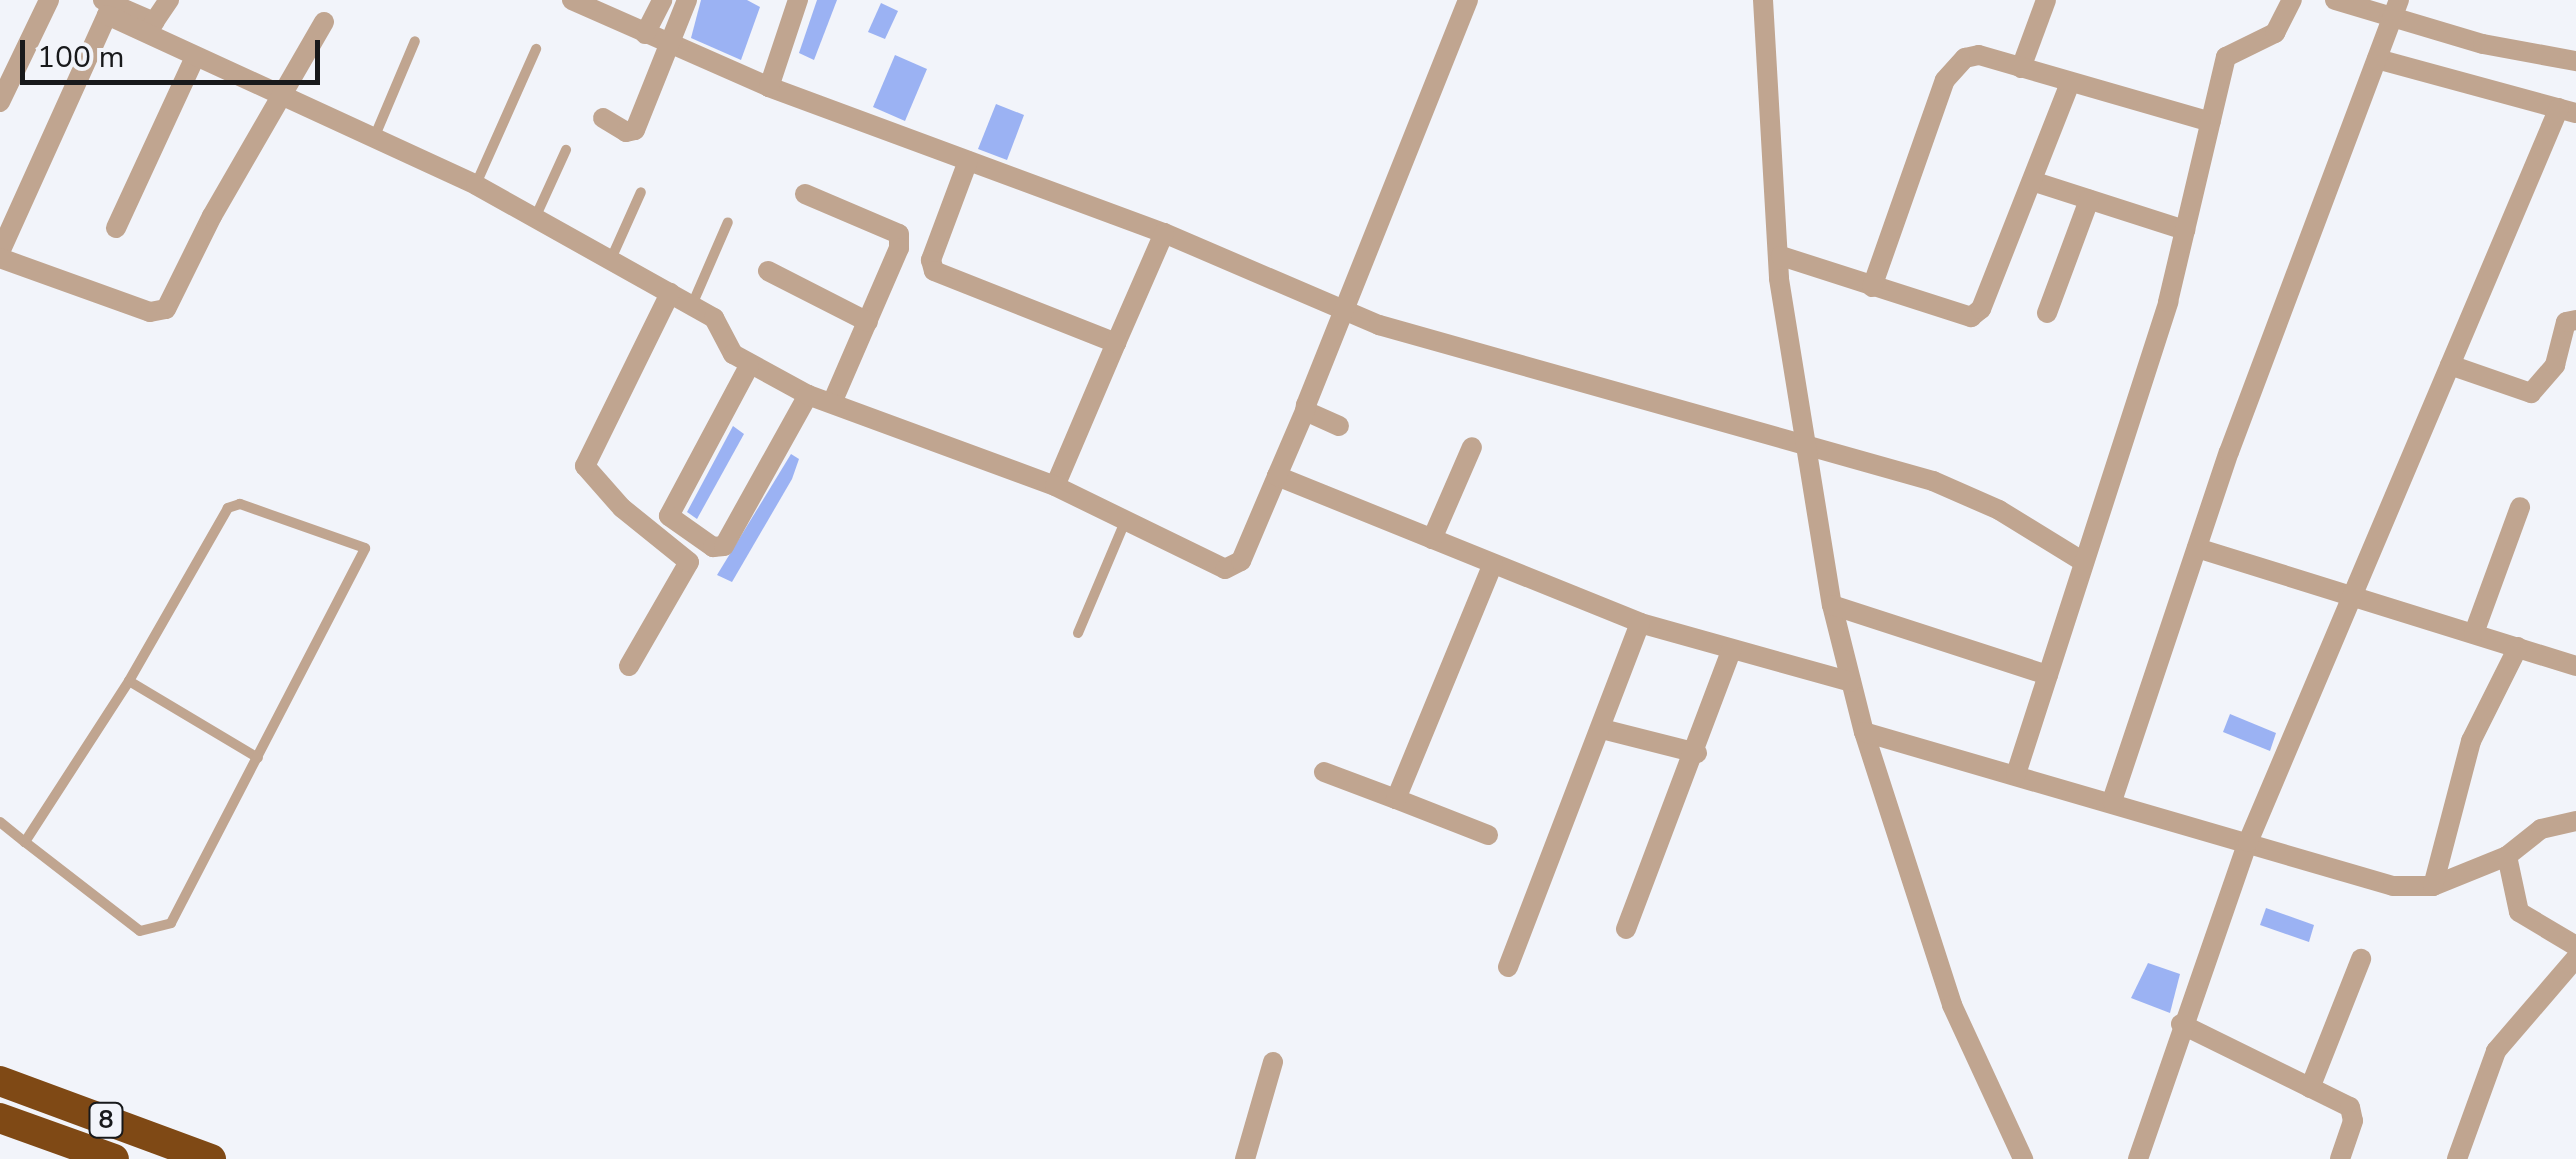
<!DOCTYPE html>
<style>
body{margin:0}
#map{position:relative;width:2576px;height:1159px;overflow:hidden;background:#f2f4fa;font-family:"Nunito Sans",sans-serif}
div>[style]{position:absolute}
[style*='--x']{left:calc(var(--x)*1px);top:calc(var(--y)*1px);width:calc(var(--w)*1px);rotate:calc(var(--a)*1deg)}
.building>*{inset:0;background:#9bb2f3}
.service>*{height:10px;margin:-5px;padding:0 5px;transform-origin:5px;border-radius:5px;background:#c0a590}
.minor>*{height:20px;margin:-10px;padding:0 10px;transform-origin:10px;border-radius:10px;background:#c0a590}
.motorway>*{height:30px;margin:-15px;padding:0 15px;transform-origin:15px;border-radius:15px;background:#7f4915}
span{translate:-50% -50%;white-space:nowrap;text-align:center;line-height:1.15;-webkit-text-stroke:10px #f2f4fa;paint-order:stroke}
.shield-label span{padding:2px 8px;background:#f2f4fa;border:2px solid;border-radius:8px;-webkit-text-stroke-width:0}
.shield-label{font-size:25px;color:#18191b;font-weight:700}
.scale{position:absolute;left:20px;top:40px;width:300px;height:45px;box-sizing:border-box;border:5px solid #18191b;border-top:0;padding-left:12px;font-size:30px;line-height:35px;white-space:nowrap;color:#18191b;-webkit-text-stroke:8px #f2f4fa;paint-order:stroke}
</style>
<div id="map">
<div class="building">
<i style="clip-path:polygon(701px 0,747px 0,760px 7px,741px 60px,691px 38px)"></i>
<i style="clip-path:polygon(817px 0,837px 0,814px 60px,799px 53px)"></i>
<i style="clip-path:polygon(881px 3px,898px 11px,885px 39px,868px 32px)"></i>
<i style="clip-path:polygon(895px 55px,927px 69px,905px 121px,873px 107px)"></i>
<i style="clip-path:polygon(996px 104px,1024px 115px,1007px 160px,978px 149px)"></i>
<i style="clip-path:polygon(733px 426px,744px 434px,697px 519px,687px 512px)"></i>
<i style="clip-path:polygon(791px 454px,799px 459px,792px 479px,732px 582px,717px 575px)"></i>
<i style="clip-path:polygon(2230px 714px,2276px 733px,2270px 751px,2223px 732px)"></i>
<i style="clip-path:polygon(2266px 908px,2314px 925px,2309px 942px,2260px 925px)"></i>
<i style="clip-path:polygon(2148px 963px,2180px 974px,2170px 1013px,2131px 998px)"></i>
</div>
<div class="service">
<i style="--x:374;--y:138;--w:105;--a:-67.1"></i>
<i style="--x:476;--y:184;--w:148;--a:-66"></i>
<i style="--x:535;--y:218;--w:75;--a:-65.5"></i>
<i style="--x:611;--y:259;--w:73;--a:-65.9"></i>
<i style="--x:692;--y:305;--w:90;--a:-66.6"></i>
<i style="--x:1078;--y:633;--w:121;--a:-67.1"></i>
<i style="--x:129;--y:681;--w:150;--a:30.8"></i>
<i style="--x:0;--y:822;--w:32;--a:39"></i>
<i style="--x:25;--y:842;--w:145;--a:37.7"></i>
<i style="--x:140;--y:931;--w:32;--a:-14"></i>
<i style="--x:171;--y:923;--w:422;--a:-62.6"></i>
<i style="--x:365;--y:548;--w:133;--a:-160.6"></i>
<i style="--x:240;--y:504;--w:13;--a:162"></i>
<i style="--x:228;--y:508;--w:199;--a:119.8"></i>
<i style="--x:129;--y:681;--w:192;--a:122.9"></i>
</div>
<div class="minor">
<i style="--x:103;--y:0;--w:56;--a:23.3"></i>
<i style="--x:154;--y:22;--w:27;--a:-56"></i>
<i style="--x:572;--y:0;--w:215;--a:23.8"></i>
<i style="--x:769;--y:87;--w:421;--a:20.3"></i>
<i style="--x:1164;--y:233;--w:234;--a:23.2"></i>
<i style="--x:1379;--y:325;--w:576;--a:15.73"></i>
<i style="--x:1933;--y:481;--w:72;--a:23.7"></i>
<i style="--x:1999;--y:510;--w:97;--a:31.6"></i>
<i style="--x:1763;--y:0;--w:279;--a:86.7"></i>
<i style="--x:1779;--y:279;--w:330;--a:80.8"></i>
<i style="--x:1832;--y:605;--w:131;--a:75.9"></i>
<i style="--x:1864;--y:732;--w:287;--a:72.1"></i>
<i style="--x:1952;--y:1005;--w:170;--a:65.2"></i>
<i style="--x:2335;--y:0;--w:154;--a:16.6"></i>
<i style="--x:2483;--y:44;--w:95;--a:10.4"></i>
<i style="--x:645;--y:34;--w:38;--a:-63"></i>
<i style="--x:2377;--y:59;--w:206;--a:15.2"></i>
<i style="--x:2021;--y:68;--w:72;--a:-69.8"></i>
<i style="--x:769;--y:87;--w:92;--a:-71.6"></i>
<i style="--x:0;--y:102;--w:113;--a:-64.3"></i>
<i style="--x:603;--y:118;--w:27;--a:31"></i>
<i style="--x:626;--y:132;--w:9;--a:-13"></i>
<i style="--x:635;--y:130;--w:140;--a:-68.2"></i>
<i style="--x:968;--y:161;--w:106;--a:110.5"></i>
<i style="--x:931;--y:260;--w:11;--a:75"></i>
<i style="--x:934;--y:271;--w:196;--a:21.6"></i>
<i style="--x:1116;--y:343;--w:155;--a:113.1"></i>
<i style="--x:2032;--y:181;--w:161;--a:17.8"></i>
<i style="--x:805;--y:194;--w:102;--a:23.1"></i>
<i style="--x:899;--y:234;--w:14;--a:90"></i>
<i style="--x:899;--y:248;--w:169;--a:113.4"></i>
<i style="--x:116;--y:228;--w:188;--a:-65.2"></i>
<i style="--x:0;--y:252;--w:260;--a:-65.7"></i>
<i style="--x:107;--y:15;--w:406;--a:24.7"></i>
<i style="--x:476;--y:185;--w:273;--a:29.2"></i>
<i style="--x:714;--y:318;--w:41;--a:62.2"></i>
<i style="--x:733;--y:354;--w:85;--a:28.7"></i>
<i style="--x:1781;--y:256;--w:200;--a:17.8"></i>
<i style="--x:1971;--y:317;--w:13;--a:-39"></i>
<i style="--x:1981;--y:309;--w:243;--a:-68.5"></i>
<i style="--x:0;--y:258;--w:159;--a:19.8"></i>
<i style="--x:150;--y:312;--w:16;--a:-11"></i>
<i style="--x:166;--y:309;--w:104;--a:-63.7"></i>
<i style="--x:212;--y:216;--w:224;--a:-60"></i>
<i style="--x:768;--y:271;--w:112;--a:27"></i>
<i style="--x:1872;--y:287;--w:219;--a:-70.6"></i>
<i style="--x:1945;--y:80;--w:30;--a:-48"></i>
<i style="--x:1965;--y:58;--w:14;--a:-12"></i>
<i style="--x:1979;--y:55;--w:241;--a:16.1"></i>
<i style="--x:2047;--y:313;--w:121;--a:-69.6"></i>
<i style="--x:1116;--y:343;--w:120;--a:-66.4"></i>
<i style="--x:2450;--y:365;--w:86;--a:19.1"></i>
<i style="--x:2531;--y:393;--w:37;--a:-49"></i>
<i style="--x:2555;--y:365;--w:44;--a:-75.7"></i>
<i style="--x:2566;--y:322;--w:10;--a:-11"></i>
<i style="--x:749;--y:366;--w:170;--a:118.1"></i>
<i style="--x:669;--y:516;--w:54;--a:35.2"></i>
<i style="--x:713;--y:547;--w:11;--a:-5"></i>
<i style="--x:724;--y:546;--w:173;--a:-60.9"></i>
<i style="--x:808;--y:395;--w:263;--a:20.2"></i>
<i style="--x:1055;--y:486;--w:189;--a:26"></i>
<i style="--x:1225;--y:569;--w:18;--a:-27"></i>
<i style="--x:1241;--y:561;--w:92;--a:-67"></i>
<i style="--x:1277;--y:476;--w:392;--a:22"></i>
<i style="--x:1640;--y:623;--w:219;--a:15.6"></i>
<i style="--x:1339;--y:426;--w:37;--a:-156"></i>
<i style="--x:1305;--y:411;--w:6;--a:-81"></i>
<i style="--x:1306;--y:405;--w:436;--a:-68.2"></i>
<i style="--x:1277;--y:476;--w:71;--a:-66.7"></i>
<i style="--x:1432;--y:539;--w:100;--a:-66.5"></i>
<i style="--x:2197;--y:548;--w:397;--a:17.3"></i>
<i style="--x:1832;--y:605;--w:227;--a:18"></i>
<i style="--x:2474;--y:633;--w:134;--a:-69.9"></i>
<i style="--x:629;--y:666;--w:120;--a:-60"></i>
<i style="--x:689;--y:562;--w:86;--a:-141.1"></i>
<i style="--x:622;--y:508;--w:56;--a:-131.4"></i>
<i style="--x:585;--y:466;--w:193;--a:-63.8"></i>
<i style="--x:1602;--y:729;--w:98;--a:14.2"></i>
<i style="--x:1864;--y:732;--w:551;--a:16.23"></i>
<i style="--x:2393;--y:886;--w:40;--a:0"></i>
<i style="--x:2433;--y:886;--w:80;--a:-22.1"></i>
<i style="--x:2507;--y:856;--w:43;--a:-38.5"></i>
<i style="--x:2541;--y:829;--w:36;--a:-13"></i>
<i style="--x:1324;--y:772;--w:77;--a:20.6"></i>
<i style="--x:2016;--y:774;--w:496;--a:-72.1"></i>
<i style="--x:2168;--y:302;--w:252;--a:-76.7"></i>
<i style="--x:2226;--y:57;--w:55;--a:-26.1"></i>
<i style="--x:2275;--y:33;--w:37;--a:-63"></i>
<i style="--x:2112;--y:801;--w:368;--a:-71.5"></i>
<i style="--x:2229;--y:452;--w:483;--a:-69.4"></i>
<i style="--x:1488;--y:835;--w:99;--a:-158.6"></i>
<i style="--x:1396;--y:799;--w:254;--a:-67.6"></i>
<i style="--x:2507;--y:856;--w:57;--a:77.9"></i>
<i style="--x:2519;--y:912;--w:66;--a:30.8"></i>
<i style="--x:2433;--y:886;--w:150;--a:-75.3"></i>
<i style="--x:2471;--y:741;--w:105;--a:-63.4"></i>
<i style="--x:1626;--y:929;--w:299;--a:-69.3"></i>
<i style="--x:1508;--y:967;--w:368;--a:-69"></i>
<i style="--x:2181;--y:1024;--w:188;--a:26.2"></i>
<i style="--x:2350;--y:1107;--w:14;--a:78"></i>
<i style="--x:2353;--y:1121;--w:40;--a:108.9"></i>
<i style="--x:2310;--y:1088;--w:139;--a:-68.4"></i>
<i style="--x:1245;--y:1159;--w:101;--a:-73.9"></i>
<i style="--x:2138;--y:1159;--w:336;--a:-70.9"></i>
<i style="--x:2248;--y:842;--w:797;--a:-67.04"></i>
<i style="--x:2457;--y:1159;--w:115;--a:-70.1"></i>
<i style="--x:2496;--y:1051;--w:123;--a:-49.3"></i>
</div>
<div class="motorway">
<i style="--x:0;--y:1081;--w:225;--a:20.3"></i>
<i style="--x:0;--y:1118;--w:121;--a:19.8"></i>
</div>
<div class="shield-label">
<span style="left:106px;top:1120px">8</span>
</div>
<div class="scale">100 m</div>
</div>
